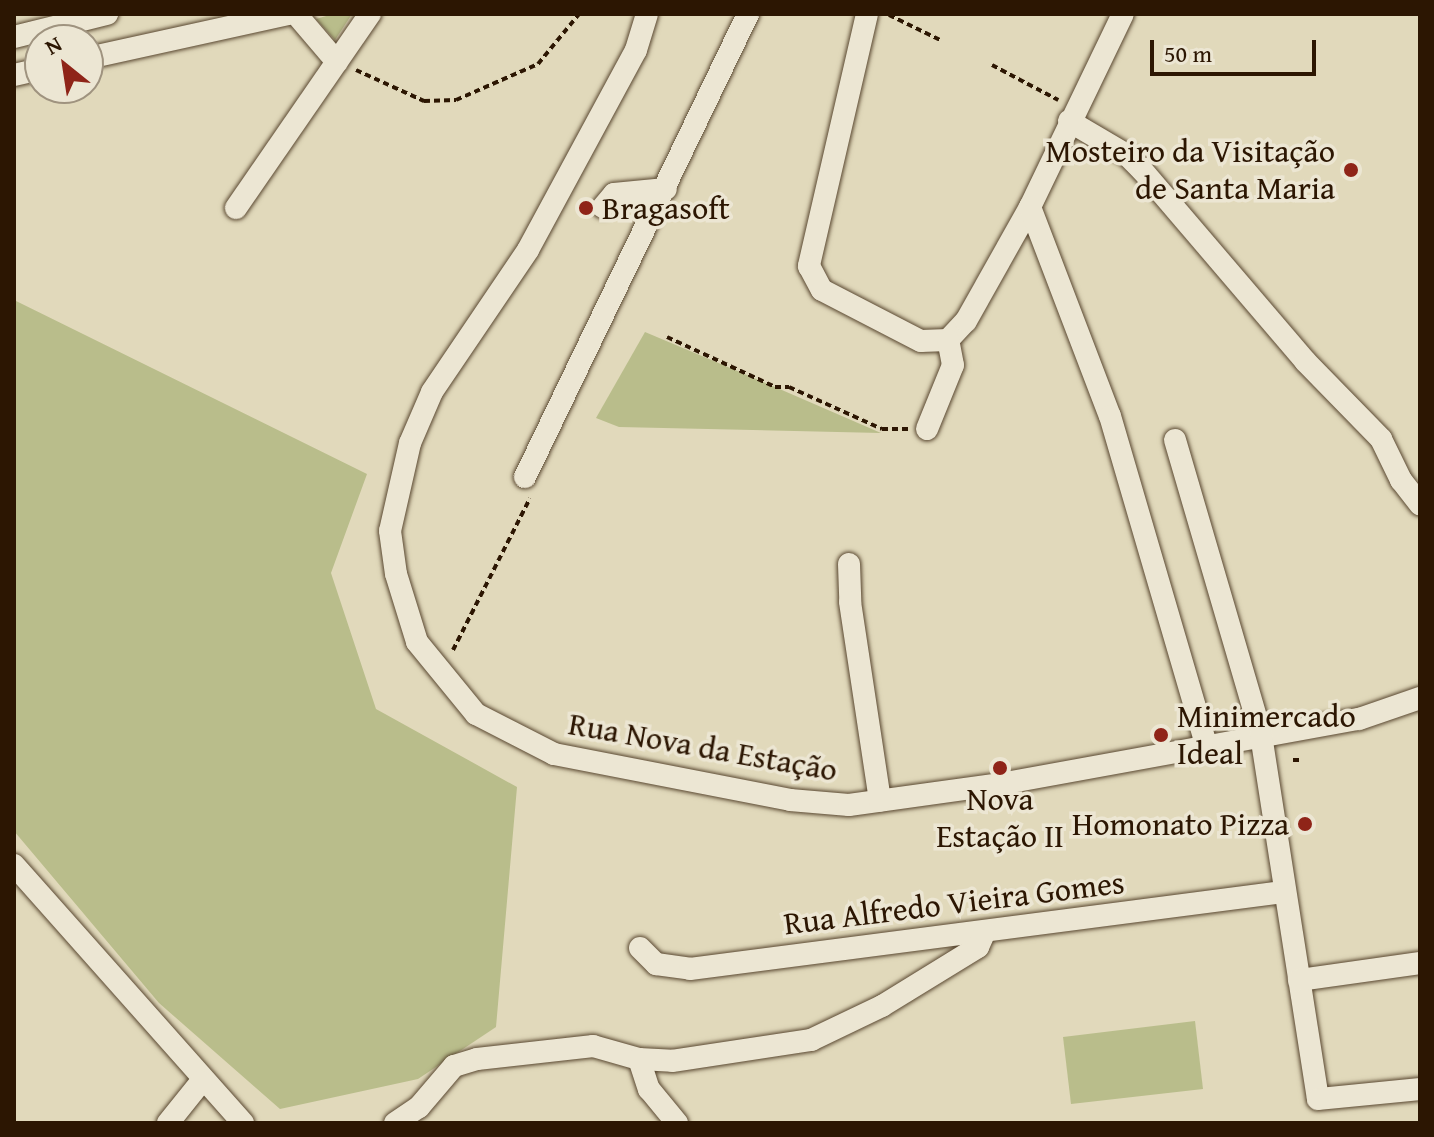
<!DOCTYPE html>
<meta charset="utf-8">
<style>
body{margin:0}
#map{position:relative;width:1434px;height:1137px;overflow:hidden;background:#e1d9bb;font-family:"Gentium Book Plus",serif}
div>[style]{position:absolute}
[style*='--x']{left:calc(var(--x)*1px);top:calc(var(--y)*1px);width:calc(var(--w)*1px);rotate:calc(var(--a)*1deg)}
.green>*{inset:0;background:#b9bd8b}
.path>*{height:4px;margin-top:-2px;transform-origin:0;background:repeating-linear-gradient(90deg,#2c1602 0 6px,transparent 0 10px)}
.roads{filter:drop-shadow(0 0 2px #594730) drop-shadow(0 0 2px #594730)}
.minor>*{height:22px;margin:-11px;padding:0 11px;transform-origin:11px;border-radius:11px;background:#ece6d3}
.dots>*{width:22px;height:22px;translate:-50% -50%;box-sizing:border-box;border:4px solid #ece6d3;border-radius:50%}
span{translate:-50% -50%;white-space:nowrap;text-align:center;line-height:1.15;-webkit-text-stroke:7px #ece6d3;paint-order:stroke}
.poi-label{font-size:32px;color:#2c1602}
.right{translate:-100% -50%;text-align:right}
.left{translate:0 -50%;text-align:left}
.street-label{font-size:32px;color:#2c1602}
.frame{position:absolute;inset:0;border:16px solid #2c1602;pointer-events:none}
.north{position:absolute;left:24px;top:24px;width:80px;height:80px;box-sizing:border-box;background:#ece6d3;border:2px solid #9f937f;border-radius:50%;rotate:330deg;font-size:22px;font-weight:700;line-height:32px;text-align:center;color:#2c1602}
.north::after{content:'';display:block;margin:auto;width:28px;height:36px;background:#8f2418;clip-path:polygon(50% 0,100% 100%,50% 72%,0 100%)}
.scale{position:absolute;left:1150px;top:40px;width:166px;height:36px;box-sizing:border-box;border:4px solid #2c1602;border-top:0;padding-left:10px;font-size:24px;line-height:28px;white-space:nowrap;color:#2c1602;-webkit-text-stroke:6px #ece6d3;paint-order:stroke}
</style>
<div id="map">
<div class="green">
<i style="clip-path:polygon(333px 14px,352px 14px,335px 40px,316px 19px)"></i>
<i style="clip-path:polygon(14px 300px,367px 474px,331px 573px,376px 709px,517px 787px,496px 1027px,418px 1079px,280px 1109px,159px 1003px,14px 831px)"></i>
<i style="clip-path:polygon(645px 332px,775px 387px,881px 433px,619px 427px,596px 418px)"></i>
<i style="clip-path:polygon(1195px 1021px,1203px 1089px,1071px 1104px,1063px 1037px)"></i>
</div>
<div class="path">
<i style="--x:889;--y:15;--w:57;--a:26.1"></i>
<i style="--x:992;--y:65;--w:75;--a:27.9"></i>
<i style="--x:356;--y:70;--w:75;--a:24.5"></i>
<i style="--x:424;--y:101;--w:32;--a:-2"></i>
<i style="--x:456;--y:100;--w:90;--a:-23.7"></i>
<i style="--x:538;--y:64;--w:65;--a:-50.6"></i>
<i style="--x:667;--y:337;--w:119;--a:24.8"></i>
<i style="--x:775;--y:387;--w:14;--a:0"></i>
<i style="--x:789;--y:387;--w:102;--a:24.3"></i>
<i style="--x:882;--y:429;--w:27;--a:0"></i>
<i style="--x:453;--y:650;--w:170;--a:-63.1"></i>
<i style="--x:1293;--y:760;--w:9;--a:0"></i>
</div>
<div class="roads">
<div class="minor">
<i style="--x:296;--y:14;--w:63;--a:49.5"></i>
<i style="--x:647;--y:14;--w:38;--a:107"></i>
<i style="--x:636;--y:50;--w:227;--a:118.4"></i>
<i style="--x:528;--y:250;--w:171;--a:124.1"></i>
<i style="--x:432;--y:392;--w:56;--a:113.3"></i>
<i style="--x:410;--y:443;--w:90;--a:102.8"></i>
<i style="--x:390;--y:531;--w:43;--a:82.1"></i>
<i style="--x:396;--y:574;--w:71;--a:72.8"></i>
<i style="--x:417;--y:642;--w:93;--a:50.7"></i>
<i style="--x:476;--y:714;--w:88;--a:27.1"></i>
<i style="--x:554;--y:754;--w:240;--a:11"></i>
<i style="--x:790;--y:800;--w:59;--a:4.8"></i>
<i style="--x:849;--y:805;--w:152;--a:-7.9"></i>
<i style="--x:1000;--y:784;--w:365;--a:-10.3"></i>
<i style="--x:1359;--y:719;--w:65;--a:-19"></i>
<i style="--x:867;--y:14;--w:259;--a:103"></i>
<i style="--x:809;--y:266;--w:27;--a:62"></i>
<i style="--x:822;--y:290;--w:111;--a:27.3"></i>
<i style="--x:921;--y:341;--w:27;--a:-2"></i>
<i style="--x:948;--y:340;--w:26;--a:-47"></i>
<i style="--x:966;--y:321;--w:131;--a:-60.7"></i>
<i style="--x:1030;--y:207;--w:214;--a:-64.3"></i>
<i style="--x:14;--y:37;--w:96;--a:-13.9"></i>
<i style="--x:88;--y:58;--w:205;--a:-12.4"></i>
<i style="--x:14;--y:75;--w:27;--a:-13"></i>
<i style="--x:1069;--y:121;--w:67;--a:30.4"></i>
<i style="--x:1127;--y:155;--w:21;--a:45"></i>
<i style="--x:1142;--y:170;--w:251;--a:49.5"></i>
<i style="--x:1305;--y:361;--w:109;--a:45.7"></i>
<i style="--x:1381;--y:439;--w:46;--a:64"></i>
<i style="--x:1401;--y:480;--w:31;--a:52"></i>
<i style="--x:603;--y:207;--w:17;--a:-50"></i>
<i style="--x:614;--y:194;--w:52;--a:-5.5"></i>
<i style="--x:1030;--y:207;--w:224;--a:69.1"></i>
<i style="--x:1110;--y:416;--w:342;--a:73.7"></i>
<i style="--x:236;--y:208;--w:236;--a:-55.4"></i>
<i style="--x:927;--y:429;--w:69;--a:-67.9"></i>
<i style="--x:953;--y:365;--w:25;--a:-101"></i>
<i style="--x:1175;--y:440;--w:307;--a:73.7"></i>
<i style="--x:1261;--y:735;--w:368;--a:81.1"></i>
<i style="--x:1318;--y:1099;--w:102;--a:-5.6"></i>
<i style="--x:525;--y:477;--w:514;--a:-64.28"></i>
<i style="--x:849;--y:564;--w:38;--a:88"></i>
<i style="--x:850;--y:602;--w:201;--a:81.4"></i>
<i style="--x:14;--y:865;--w:345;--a:48.4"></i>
<i style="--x:640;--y:948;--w:23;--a:45"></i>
<i style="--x:656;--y:964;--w:34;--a:8"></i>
<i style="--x:690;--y:969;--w:598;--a:-7.4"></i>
<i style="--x:1299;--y:980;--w:122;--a:-8"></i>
<i style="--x:639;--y:1059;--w:32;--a:72"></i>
<i style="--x:649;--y:1089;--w:44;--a:50.5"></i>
<i style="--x:168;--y:1123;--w:53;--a:-51.2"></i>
<i style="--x:395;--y:1123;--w:29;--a:-34"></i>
<i style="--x:419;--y:1107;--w:54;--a:-49.5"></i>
<i style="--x:454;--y:1066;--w:24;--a:-17"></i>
<i style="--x:477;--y:1059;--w:117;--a:-6.4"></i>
<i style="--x:593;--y:1046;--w:48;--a:15.8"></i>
<i style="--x:639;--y:1059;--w:33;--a:3"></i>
<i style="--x:672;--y:1061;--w:141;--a:-8.6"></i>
<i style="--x:811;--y:1040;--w:79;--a:-25.6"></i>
<i style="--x:882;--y:1006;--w:113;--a:-31.6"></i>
<i style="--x:978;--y:947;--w:17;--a:-66"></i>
</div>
</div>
<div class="dots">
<i style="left:1351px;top:170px;background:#8f2418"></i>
<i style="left:586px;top:208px;background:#8f2418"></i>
<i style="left:1161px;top:735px;background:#8f2418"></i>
<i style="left:1000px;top:768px;background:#8f2418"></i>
<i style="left:1305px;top:824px;background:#8f2418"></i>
</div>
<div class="poi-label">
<span class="right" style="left:1335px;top:170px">Mosteiro da Visitação<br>de Santa Maria</span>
<span class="left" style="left:602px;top:208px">Bragasoft</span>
<span class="left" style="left:1177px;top:735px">Minimercado<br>Ideal</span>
<span style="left:1000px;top:818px">Nova<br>Estação II</span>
<span class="right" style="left:1289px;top:824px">Homonato Pizza</span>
</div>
<div class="street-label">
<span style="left:703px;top:747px;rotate:10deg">Rua Nova da Estação</span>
<span style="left:954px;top:903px;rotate:-7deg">Rua Alfredo Vieira Gomes</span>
</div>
<div class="frame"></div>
<div class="north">N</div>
<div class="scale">50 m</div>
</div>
